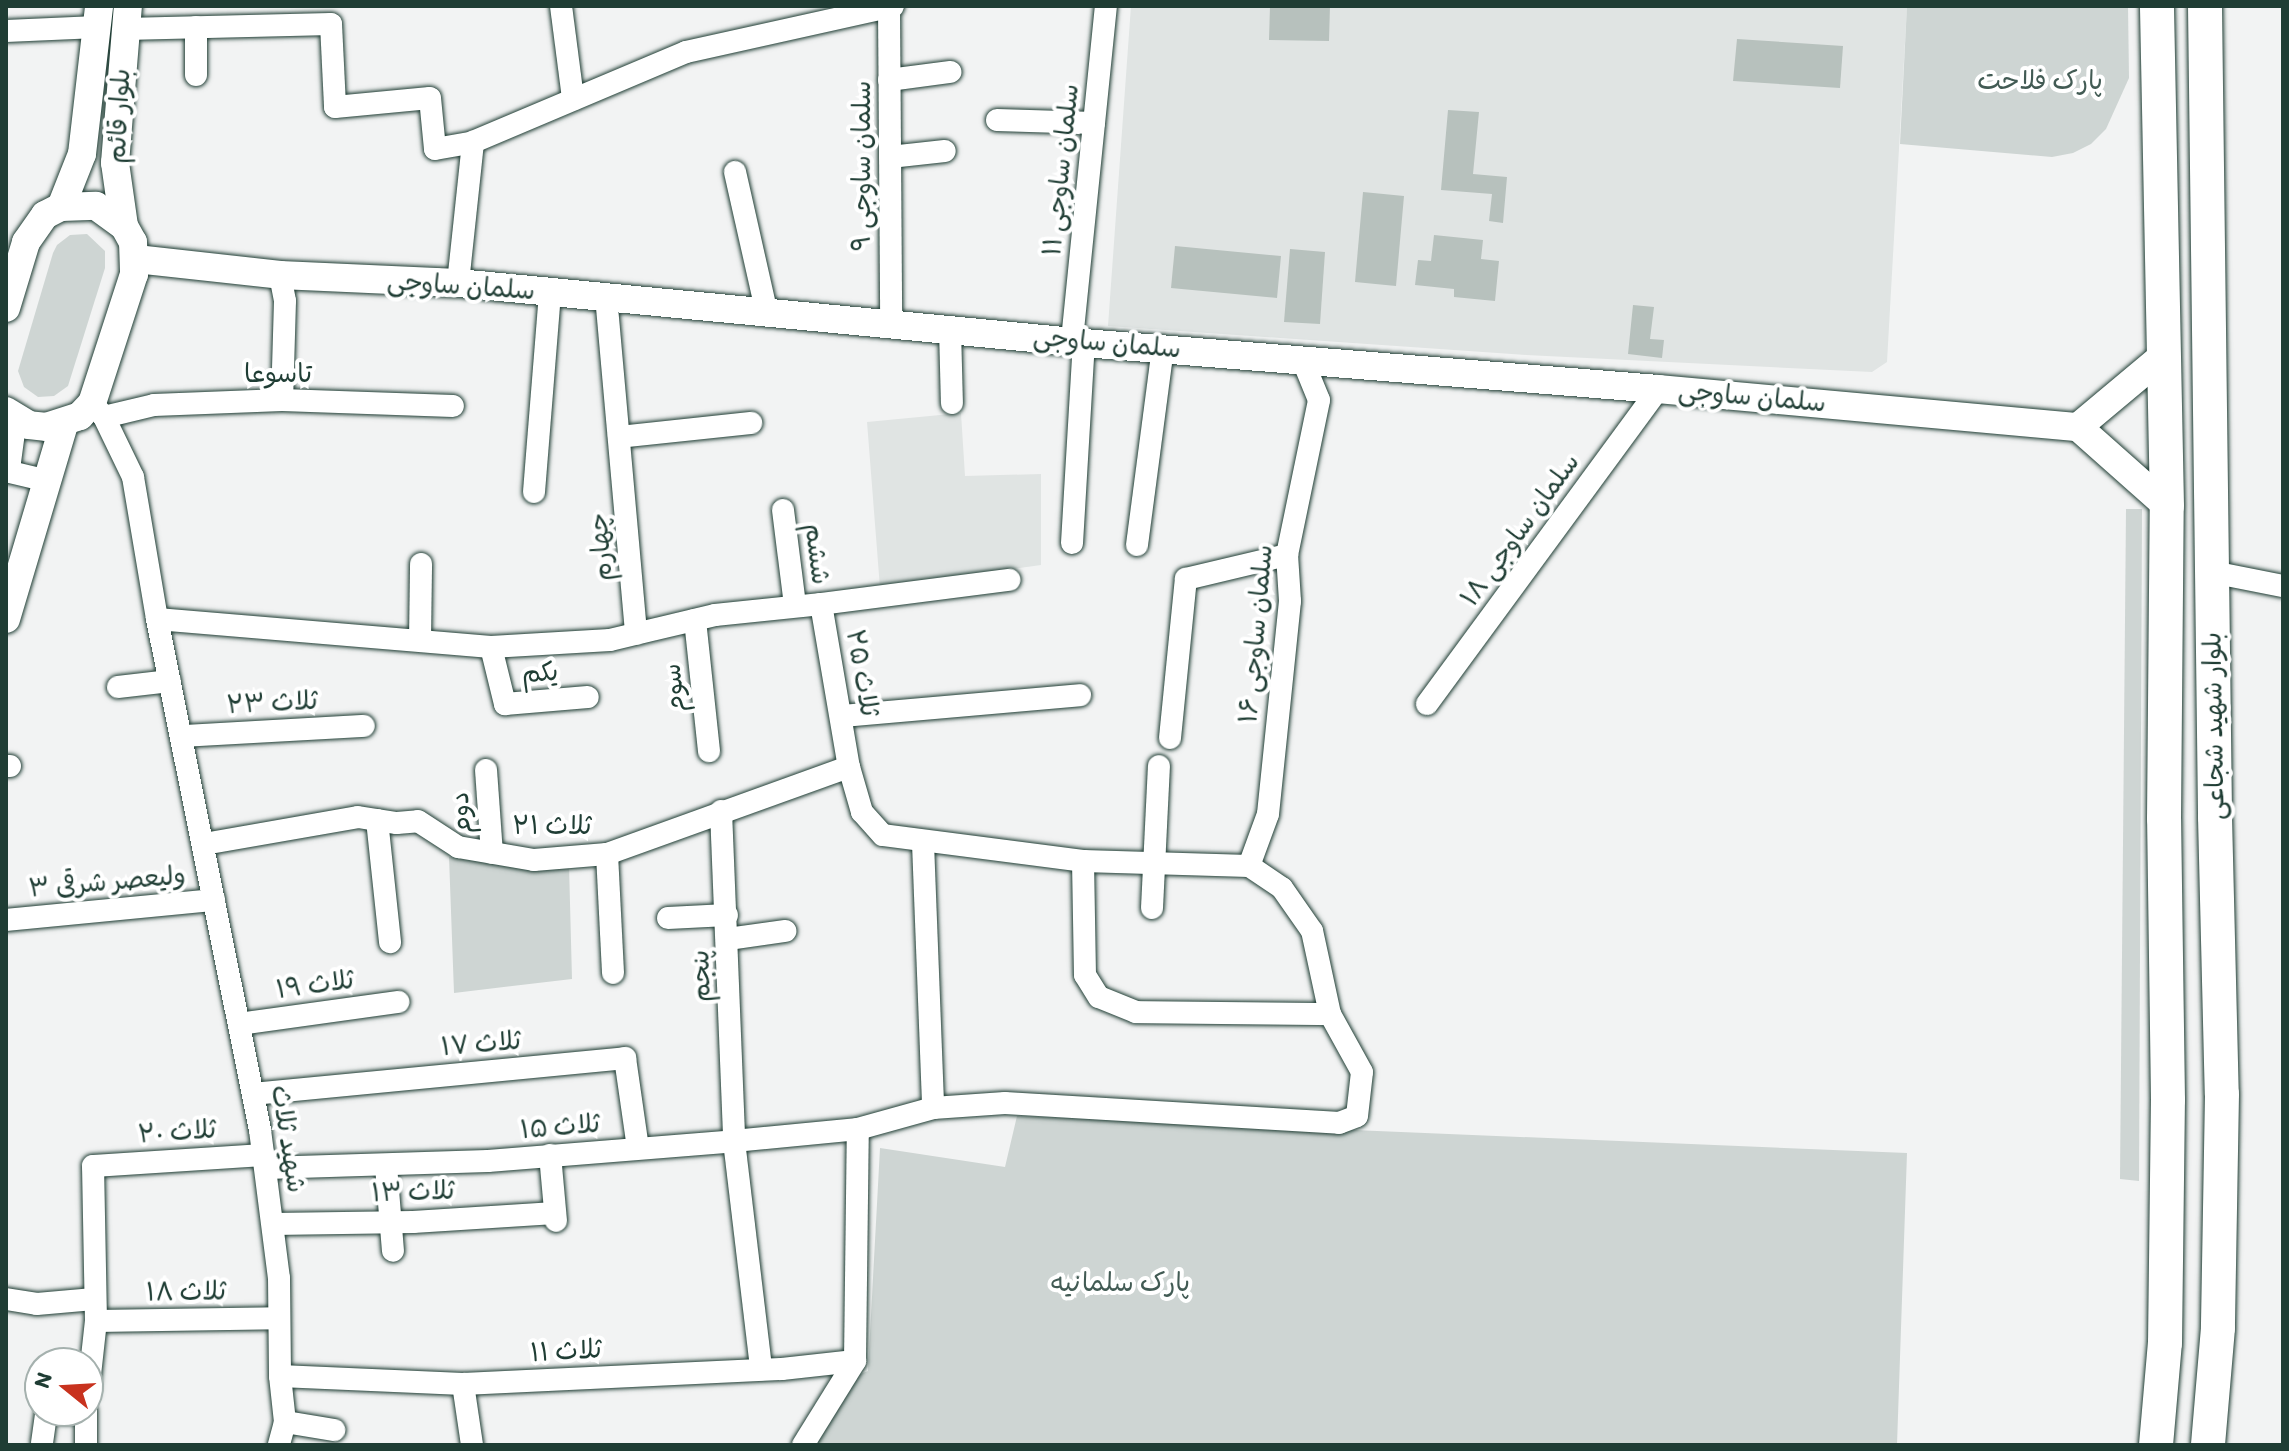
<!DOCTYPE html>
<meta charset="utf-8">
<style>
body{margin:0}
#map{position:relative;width:2289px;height:1451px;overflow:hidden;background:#f2f3f3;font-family:Itim,"Playpen Sans Arabic",sans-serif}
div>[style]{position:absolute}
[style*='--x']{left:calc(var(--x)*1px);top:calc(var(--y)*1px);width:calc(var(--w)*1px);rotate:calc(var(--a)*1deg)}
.built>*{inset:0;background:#e0e4e3}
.green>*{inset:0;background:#ced5d3}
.building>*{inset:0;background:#b7c1bd}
.roads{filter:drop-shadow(0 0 2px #1f3d34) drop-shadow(0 0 2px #1f3d34)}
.minor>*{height:22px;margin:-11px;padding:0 11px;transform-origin:11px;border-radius:11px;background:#fff}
.tertiary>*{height:28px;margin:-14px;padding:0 14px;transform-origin:14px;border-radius:14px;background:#fff}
.primary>*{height:34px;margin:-17px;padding:0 17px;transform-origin:17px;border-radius:17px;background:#fff}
span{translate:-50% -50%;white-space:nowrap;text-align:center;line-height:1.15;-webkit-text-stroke:8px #fff;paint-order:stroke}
.park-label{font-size:26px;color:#425b54}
.street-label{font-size:26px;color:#1f3d34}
.frame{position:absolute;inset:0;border:8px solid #1f3d34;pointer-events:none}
.north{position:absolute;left:24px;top:1347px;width:80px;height:80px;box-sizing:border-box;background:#fff;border:2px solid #a5b1ae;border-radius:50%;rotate:288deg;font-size:22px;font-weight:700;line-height:32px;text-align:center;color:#1f3d34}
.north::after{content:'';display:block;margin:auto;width:28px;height:36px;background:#c8321e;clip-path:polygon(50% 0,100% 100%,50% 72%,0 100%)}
</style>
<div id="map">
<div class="built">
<i style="clip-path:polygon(1131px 6px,1907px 6px,1887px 362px,1872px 372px,1526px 355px,1108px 326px)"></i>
<i style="clip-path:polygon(961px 413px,965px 476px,1041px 474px,1041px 565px,880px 588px,867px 422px)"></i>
</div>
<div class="green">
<i style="clip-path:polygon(1907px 6px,2128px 6px,2129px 78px,2106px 129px,2091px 144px,2073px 153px,2052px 157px,1900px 144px)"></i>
<i style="clip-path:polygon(87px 234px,105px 251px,105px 268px,68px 386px,54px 396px,38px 397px,24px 387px,18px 371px,53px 253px,57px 245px,70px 235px)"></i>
<i style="clip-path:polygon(2126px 509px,2142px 509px,2139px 1181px,2120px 1179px)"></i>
<i style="clip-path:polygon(449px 857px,516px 867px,569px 865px,572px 979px,454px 993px)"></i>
<i style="clip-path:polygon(1017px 1116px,1907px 1153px,1897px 1445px,803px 1445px,842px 1381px,868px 1371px,880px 1148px,1005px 1167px)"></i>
</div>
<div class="building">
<i style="clip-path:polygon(1270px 6px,1330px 6px,1329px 41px,1269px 40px)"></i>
<i style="clip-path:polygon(1737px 39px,1843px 46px,1840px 88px,1733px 81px)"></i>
<i style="clip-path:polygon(1448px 110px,1479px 112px,1473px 174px,1507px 177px,1503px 223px,1489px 221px,1492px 194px,1441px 190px)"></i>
<i style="clip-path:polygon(1363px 192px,1404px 196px,1396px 286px,1355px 282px)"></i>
<i style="clip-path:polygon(1434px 235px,1483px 240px,1481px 259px,1499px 261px,1495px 301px,1454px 297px,1454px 289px,1415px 285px,1418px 260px,1431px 261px)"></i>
<i style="clip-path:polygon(1175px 246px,1281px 256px,1277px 298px,1171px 288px)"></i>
<i style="clip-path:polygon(1290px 249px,1325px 252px,1320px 324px,1284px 322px)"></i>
<i style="clip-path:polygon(1633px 305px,1654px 307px,1650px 339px,1664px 340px,1662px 358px,1628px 354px)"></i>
</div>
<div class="roads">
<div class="minor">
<i style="--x:561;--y:6;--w:94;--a:82.6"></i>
<i style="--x:889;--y:7;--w:317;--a:89.6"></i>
<i style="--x:196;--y:27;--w:48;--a:90"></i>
<i style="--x:125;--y:29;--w:206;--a:-1.4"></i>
<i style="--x:331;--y:24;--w:83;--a:87.2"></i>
<i style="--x:335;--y:107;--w:95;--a:-5.4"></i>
<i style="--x:430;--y:98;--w:51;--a:84.4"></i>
<i style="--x:435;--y:149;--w:39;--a:-10"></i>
<i style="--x:473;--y:142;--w:231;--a:-22.9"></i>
<i style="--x:686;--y:52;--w:212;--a:-12.5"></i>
<i style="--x:6;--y:31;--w:91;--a:-2.5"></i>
<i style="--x:889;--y:80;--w:62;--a:-7.5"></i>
<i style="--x:997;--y:120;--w:97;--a:1.8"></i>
<i style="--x:890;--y:157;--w:55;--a:-6.2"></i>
<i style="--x:735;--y:172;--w:146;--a:77.3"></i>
<i style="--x:280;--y:275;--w:26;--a:79"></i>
<i style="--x:285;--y:301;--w:99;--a:91.7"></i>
<i style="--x:458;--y:283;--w:142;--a:-83.9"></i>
<i style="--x:606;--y:296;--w:339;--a:84.9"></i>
<i style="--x:950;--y:329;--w:74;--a:88.5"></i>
<i style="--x:1072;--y:340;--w:336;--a:-84.2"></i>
<i style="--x:92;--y:403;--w:18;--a:49"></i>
<i style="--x:104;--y:417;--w:67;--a:64.2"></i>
<i style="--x:133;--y:477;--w:144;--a:80.4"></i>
<i style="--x:157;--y:619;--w:521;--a:78.6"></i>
<i style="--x:260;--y:1130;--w:149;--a:82.7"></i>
<i style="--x:279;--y:1278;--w:98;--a:89.4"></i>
<i style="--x:280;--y:1376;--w:46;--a:83.8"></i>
<i style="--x:285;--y:1422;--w:24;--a:105"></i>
<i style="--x:104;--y:417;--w:51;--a:-13.5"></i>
<i style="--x:154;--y:405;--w:128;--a:-2.2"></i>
<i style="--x:282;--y:400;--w:171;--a:2"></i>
<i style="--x:619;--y:437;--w:133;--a:-6.1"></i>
<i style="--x:6;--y:471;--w:43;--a:13.4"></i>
<i style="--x:534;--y:492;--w:201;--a:-85.4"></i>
<i style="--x:783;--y:510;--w:96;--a:82.8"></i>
<i style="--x:1072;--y:543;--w:200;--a:-86.6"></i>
<i style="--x:1137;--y:545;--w:199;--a:-82.5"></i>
<i style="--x:2212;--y:572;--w:72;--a:11.2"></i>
<i style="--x:821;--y:604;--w:190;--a:-7.3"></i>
<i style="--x:157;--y:619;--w:335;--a:4.8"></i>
<i style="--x:491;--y:647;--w:119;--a:-3.4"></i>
<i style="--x:610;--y:640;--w:108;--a:-13.4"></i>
<i style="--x:715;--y:615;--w:107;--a:-5.9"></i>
<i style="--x:821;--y:604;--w:165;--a:80.3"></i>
<i style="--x:849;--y:767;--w:47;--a:73.9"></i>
<i style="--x:862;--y:812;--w:31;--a:48"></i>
<i style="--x:883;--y:835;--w:202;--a:7.4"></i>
<i style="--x:1083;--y:861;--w:114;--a:89"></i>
<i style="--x:1085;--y:975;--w:26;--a:58"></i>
<i style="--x:1099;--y:997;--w:40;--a:22"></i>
<i style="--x:1136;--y:1012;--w:194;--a:0.6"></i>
<i style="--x:695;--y:620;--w:132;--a:83.9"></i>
<i style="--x:420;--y:640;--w:76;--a:-89.2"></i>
<i style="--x:491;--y:647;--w:59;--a:76.2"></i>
<i style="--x:505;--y:704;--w:83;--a:-4.8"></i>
<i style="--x:118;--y:687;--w:52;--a:-6.6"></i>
<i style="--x:1427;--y:704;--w:391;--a:-53.7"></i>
<i style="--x:842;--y:716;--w:239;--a:-5"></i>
<i style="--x:183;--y:736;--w:181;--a:-3.2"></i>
<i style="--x:1170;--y:738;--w:160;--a:-84.3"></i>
<i style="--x:1186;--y:579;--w:104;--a:-13.4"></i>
<i style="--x:6;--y:766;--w:4;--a:0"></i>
<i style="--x:486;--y:770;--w:83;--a:85.9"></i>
<i style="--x:721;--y:811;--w:330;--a:87.7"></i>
<i style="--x:734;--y:1141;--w:230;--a:83.2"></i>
<i style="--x:377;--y:820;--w:123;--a:83.9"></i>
<i style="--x:923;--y:843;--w:265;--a:87.8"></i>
<i style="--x:933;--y:1108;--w:72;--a:-4"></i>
<i style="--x:1005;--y:1103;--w:335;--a:3.4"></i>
<i style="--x:1339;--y:1123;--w:19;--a:-21"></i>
<i style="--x:1357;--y:1116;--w:44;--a:-83.5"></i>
<i style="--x:1362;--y:1072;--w:66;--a:-118.9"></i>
<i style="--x:1330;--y:1014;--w:85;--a:-102.2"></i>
<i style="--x:1312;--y:931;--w:52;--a:-124.9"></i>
<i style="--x:1282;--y:888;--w:40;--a:-146"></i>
<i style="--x:1249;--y:866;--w:166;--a:-178.3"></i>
<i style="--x:204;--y:844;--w:156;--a:-9.9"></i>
<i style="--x:358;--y:817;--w:39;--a:9"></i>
<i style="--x:397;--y:823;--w:21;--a:-5"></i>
<i style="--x:418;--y:821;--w:48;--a:33"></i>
<i style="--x:458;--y:847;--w:77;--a:9.7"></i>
<i style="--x:534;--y:860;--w:73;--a:-4.7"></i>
<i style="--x:607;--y:854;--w:257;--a:-19.8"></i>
<i style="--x:607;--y:854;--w:119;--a:87.1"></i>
<i style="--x:1249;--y:866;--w:55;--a:-69.9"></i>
<i style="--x:1268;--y:814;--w:214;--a:-84.1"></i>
<i style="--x:1290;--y:601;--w:46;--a:-93.7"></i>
<i style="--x:1287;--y:555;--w:158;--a:-78.3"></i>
<i style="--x:1319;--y:400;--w:42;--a:-112.3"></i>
<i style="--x:1152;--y:908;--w:142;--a:-87.2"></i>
<i style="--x:668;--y:918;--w:59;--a:-2.9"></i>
<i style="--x:6;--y:920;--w:209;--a:-5.5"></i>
<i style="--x:728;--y:939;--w:58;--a:-8"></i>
<i style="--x:239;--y:1024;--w:161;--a:-7.9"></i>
<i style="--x:253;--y:1094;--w:374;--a:-5.5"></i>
<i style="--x:625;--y:1058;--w:91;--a:81.8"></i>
<i style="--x:550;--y:1155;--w:66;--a:84.8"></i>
<i style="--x:386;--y:1166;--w:85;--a:85.3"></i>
<i style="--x:266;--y:1168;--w:222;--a:-1.8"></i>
<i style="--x:488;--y:1161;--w:247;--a:-4.6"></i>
<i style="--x:734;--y:1141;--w:125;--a:-5.5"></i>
<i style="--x:858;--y:1129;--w:78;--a:-15.6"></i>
<i style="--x:273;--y:1224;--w:140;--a:-0.8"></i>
<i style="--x:413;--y:1222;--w:142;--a:-3.6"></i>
<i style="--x:6;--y:1299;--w:31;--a:9"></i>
<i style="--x:37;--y:1304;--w:57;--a:-5"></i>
<i style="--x:96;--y:1321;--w:182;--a:-0.9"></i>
<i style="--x:280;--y:1376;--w:183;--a:2.5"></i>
<i style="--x:463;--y:1384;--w:319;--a:-2.7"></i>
<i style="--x:782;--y:1369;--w:73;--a:-6.3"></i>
<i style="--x:463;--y:1384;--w:62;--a:81.6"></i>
<i style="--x:88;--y:1393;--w:72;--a:-83.7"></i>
<i style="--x:96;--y:1321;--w:155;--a:-91.1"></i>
<i style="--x:93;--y:1166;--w:171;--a:-3.7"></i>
<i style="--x:86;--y:1411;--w:34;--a:90"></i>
<i style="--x:285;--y:1422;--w:50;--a:9.3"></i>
<i style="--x:42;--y:1443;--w:30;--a:-82"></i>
<i style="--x:46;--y:1413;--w:40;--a:0"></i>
<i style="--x:803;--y:1445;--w:99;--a:-58.2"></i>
<i style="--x:855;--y:1361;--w:232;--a:-89.3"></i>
</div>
<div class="tertiary">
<i style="--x:61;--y:207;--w:57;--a:-68.4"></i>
<i style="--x:82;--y:154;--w:149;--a:-83.4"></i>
<i style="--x:124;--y:226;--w:64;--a:-98.1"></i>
<i style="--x:115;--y:163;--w:158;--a:-85.3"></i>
<i style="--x:136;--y:259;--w:145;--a:6.3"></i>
<i style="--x:280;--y:275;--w:178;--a:2.6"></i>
<i style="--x:458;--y:283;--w:629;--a:5.47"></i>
<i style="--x:1084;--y:343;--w:576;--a:4.58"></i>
<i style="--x:1658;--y:389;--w:422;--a:5.2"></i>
<i style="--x:2078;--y:427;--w:119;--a:41.6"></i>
<i style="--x:6;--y:308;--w:69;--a:-73.1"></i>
<i style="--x:26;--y:242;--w:33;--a:-55"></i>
<i style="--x:45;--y:215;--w:18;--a:-27"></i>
<i style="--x:61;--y:207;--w:35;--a:-2"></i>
<i style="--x:96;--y:206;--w:34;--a:36"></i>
<i style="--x:124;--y:226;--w:18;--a:61"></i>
<i style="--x:133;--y:242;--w:32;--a:88"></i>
<i style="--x:134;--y:274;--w:136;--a:108"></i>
<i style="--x:92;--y:403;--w:18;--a:133"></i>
<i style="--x:80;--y:416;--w:35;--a:162"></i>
<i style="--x:47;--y:427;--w:18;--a:-174"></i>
<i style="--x:29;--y:425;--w:27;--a:-149"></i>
<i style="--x:2078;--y:427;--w:111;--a:-39.9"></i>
<i style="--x:6;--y:469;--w:52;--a:-82.3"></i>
<i style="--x:6;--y:619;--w:203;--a:-73.4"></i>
</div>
<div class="primary">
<i style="--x:2205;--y:6;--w:811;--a:89.29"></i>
<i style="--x:2215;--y:817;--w:277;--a:88.6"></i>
<i style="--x:2222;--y:1094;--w:234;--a:91"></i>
<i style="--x:2218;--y:1328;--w:117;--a:94.9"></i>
<i style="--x:2156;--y:1445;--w:102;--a:-85"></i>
<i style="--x:2165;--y:1343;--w:243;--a:-89.3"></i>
<i style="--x:2168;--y:1100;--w:281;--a:-90.8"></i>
<i style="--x:2164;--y:819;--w:313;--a:-89.5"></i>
<i style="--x:2167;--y:506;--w:500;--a:-91.15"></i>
</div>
</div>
<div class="park-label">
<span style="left:2040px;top:81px">پارک فلاحت</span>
<span style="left:1120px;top:1283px">پارک سلمانیه</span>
</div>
<div class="street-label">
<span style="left:119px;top:116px;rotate:-87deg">بلوار قائم</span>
<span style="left:862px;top:166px;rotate:-90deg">سلمان ساوجی ۹</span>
<span style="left:1061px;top:170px;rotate:-84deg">سلمان ساوجی ۱۱</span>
<span style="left:461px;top:286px;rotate:4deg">سلمان ساوجی</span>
<span style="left:1107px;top:343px;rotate:5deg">سلمان ساوجی</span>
<span style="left:278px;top:374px">تاسوعا</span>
<span style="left:1752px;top:397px;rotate:5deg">سلمان ساوجی</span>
<span style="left:1520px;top:530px;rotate:-54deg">سلمان ساوجی ۱۸</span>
<span style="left:601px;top:547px;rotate:-95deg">چهارم</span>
<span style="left:817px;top:554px;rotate:83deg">ششم</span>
<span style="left:1256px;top:634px;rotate:-85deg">سلمان ساوجی ۱۶</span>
<span style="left:540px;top:673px;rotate:-4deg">یکم</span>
<span style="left:862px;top:673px;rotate:80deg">ثلاث ۲۵</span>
<span style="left:674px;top:688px;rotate:-96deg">سوم</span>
<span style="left:272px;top:703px;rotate:-3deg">ثلاث ۲۳</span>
<span style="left:2214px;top:726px;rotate:-91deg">بلوار شهید شجاعی</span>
<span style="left:461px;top:813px;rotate:-94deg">دوم</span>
<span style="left:552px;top:826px">ثلاث ۲۱</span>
<span style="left:107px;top:882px;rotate:-5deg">ولیعصر شرقی ۳</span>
<span style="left:701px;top:976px;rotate:-92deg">پنجم</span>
<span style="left:315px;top:985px;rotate:-8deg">ثلاث ۱۹</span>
<span style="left:481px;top:1044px;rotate:-5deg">ثلاث ۱۷</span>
<span style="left:560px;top:1127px;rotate:-5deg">ثلاث ۱۵</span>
<span style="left:177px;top:1132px;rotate:-4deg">ثلاث ۲۰</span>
<span style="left:288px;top:1139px;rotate:81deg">شهید ثلاث</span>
<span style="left:413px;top:1192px;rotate:-2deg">ثلاث ۱۳</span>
<span style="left:186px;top:1292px;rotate:-1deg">ثلاث ۱۸</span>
<span style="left:566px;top:1351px;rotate:-3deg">ثلاث ۱۱</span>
</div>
<div class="frame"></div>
<div class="north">N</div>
</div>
